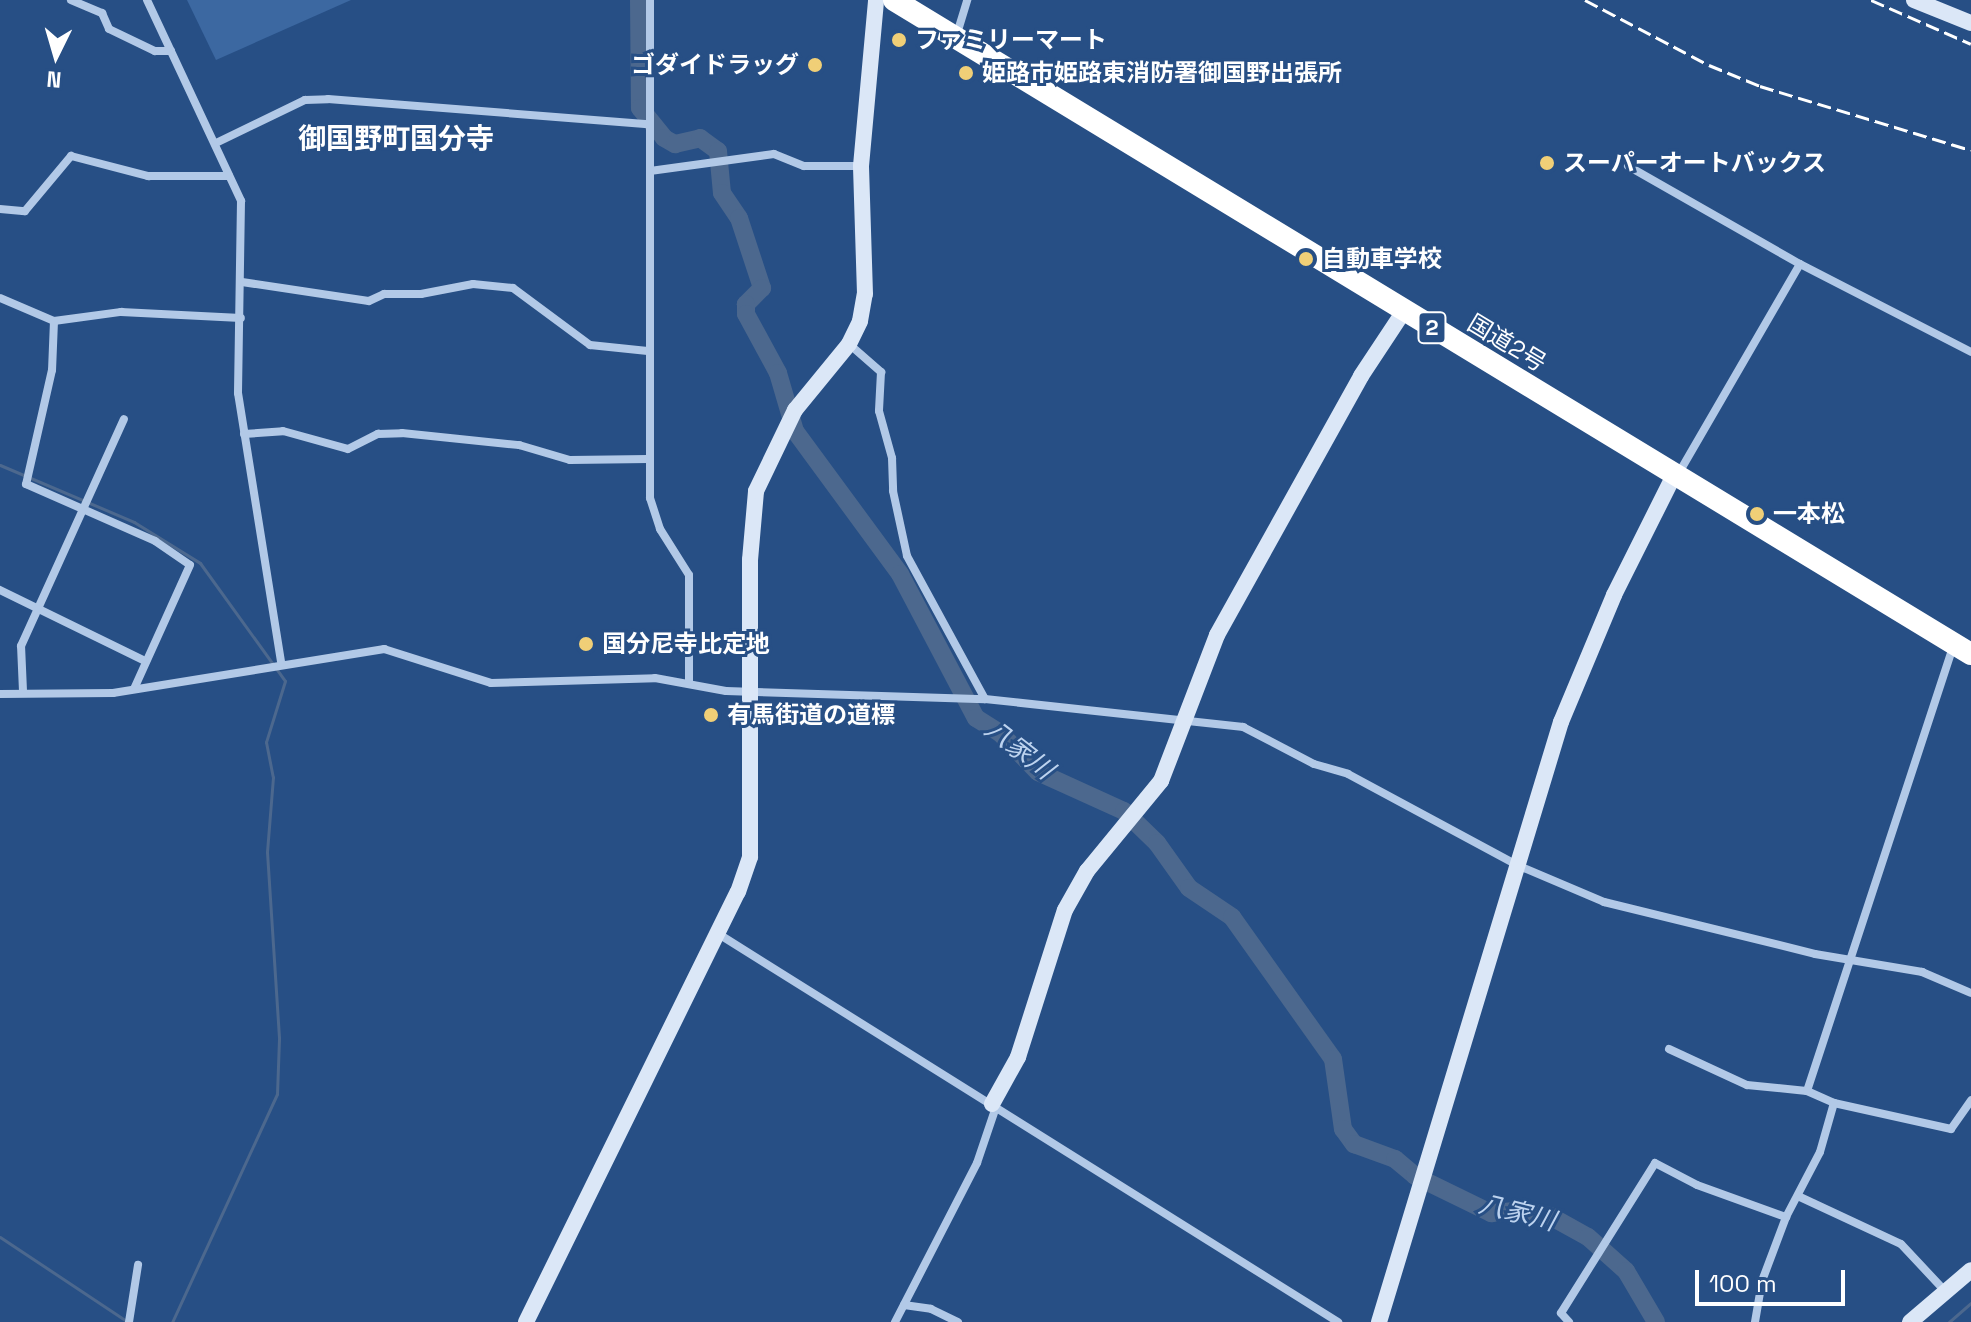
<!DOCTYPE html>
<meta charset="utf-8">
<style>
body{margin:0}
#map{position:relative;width:1971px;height:1322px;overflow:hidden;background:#274f85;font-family:"Space Grotesk","Noto Sans JP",sans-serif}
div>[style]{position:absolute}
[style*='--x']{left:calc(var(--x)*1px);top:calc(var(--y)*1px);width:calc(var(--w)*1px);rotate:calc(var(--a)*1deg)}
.green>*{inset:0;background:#3c68a1}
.stream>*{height:3px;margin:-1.5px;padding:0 1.5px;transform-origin:1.5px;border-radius:1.5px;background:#4c688e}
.river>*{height:18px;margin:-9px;padding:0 9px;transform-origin:9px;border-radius:9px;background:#4c688e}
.street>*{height:8px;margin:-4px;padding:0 4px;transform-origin:4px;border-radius:4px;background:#b2c9e7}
.secondary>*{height:16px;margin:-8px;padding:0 8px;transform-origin:8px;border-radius:8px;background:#dbe7f7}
.highway>*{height:22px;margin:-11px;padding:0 11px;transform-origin:11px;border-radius:11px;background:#fff}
.rail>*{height:3px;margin-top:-1.5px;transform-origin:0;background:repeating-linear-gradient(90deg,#fff 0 14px,transparent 0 20px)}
.dots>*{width:22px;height:22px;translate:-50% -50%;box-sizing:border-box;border:4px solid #274f85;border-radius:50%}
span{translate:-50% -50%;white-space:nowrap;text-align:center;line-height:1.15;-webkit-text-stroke:6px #274f85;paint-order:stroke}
.shield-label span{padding:2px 6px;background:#274f85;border:2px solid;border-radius:6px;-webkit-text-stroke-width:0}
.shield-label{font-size:22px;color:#fff;font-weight:700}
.poi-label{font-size:24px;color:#fff;font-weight:700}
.left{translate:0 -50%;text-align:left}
.right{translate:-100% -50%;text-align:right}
.street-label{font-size:24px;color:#fff}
.water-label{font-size:26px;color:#bdd3ef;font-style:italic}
.quarter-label{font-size:28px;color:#fff;font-weight:700}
.north{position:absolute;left:16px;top:16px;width:80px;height:80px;-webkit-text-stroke:6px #274f85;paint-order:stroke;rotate:185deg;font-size:22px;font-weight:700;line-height:32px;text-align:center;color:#fff}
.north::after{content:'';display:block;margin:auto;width:28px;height:36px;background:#fff;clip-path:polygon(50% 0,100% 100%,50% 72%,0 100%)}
.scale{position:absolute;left:1695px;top:1270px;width:150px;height:36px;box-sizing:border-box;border:4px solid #fff;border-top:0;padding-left:10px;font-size:24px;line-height:28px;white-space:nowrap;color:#fff;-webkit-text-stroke:6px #274f85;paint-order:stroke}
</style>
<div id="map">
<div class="green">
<i style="clip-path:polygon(187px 0,351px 0,216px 60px)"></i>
</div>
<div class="stream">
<i style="--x:0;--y:465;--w:146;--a:23"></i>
<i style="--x:134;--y:522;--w:78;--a:31.8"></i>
<i style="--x:200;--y:563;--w:145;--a:54.2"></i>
<i style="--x:285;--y:681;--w:64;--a:107.3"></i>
<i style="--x:266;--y:742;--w:36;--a:79"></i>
<i style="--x:273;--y:777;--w:75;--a:94.6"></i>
<i style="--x:267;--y:852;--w:187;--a:86.3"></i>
<i style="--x:279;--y:1039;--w:55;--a:92.1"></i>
<i style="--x:277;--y:1094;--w:251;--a:114.7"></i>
<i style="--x:0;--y:1237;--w:154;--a:33.6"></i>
<i style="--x:1949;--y:1322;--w:29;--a:-41"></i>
</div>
<div class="river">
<i style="--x:639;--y:0;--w:108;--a:89.5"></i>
<i style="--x:640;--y:108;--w:38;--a:51"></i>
<i style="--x:664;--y:138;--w:13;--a:29"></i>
<i style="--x:675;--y:144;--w:26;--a:-13"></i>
<i style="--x:700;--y:138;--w:22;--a:36"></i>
<i style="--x:718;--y:151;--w:42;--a:84.6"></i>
<i style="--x:722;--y:193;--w:30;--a:56"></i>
<i style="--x:739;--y:218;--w:74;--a:71.8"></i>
<i style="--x:762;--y:288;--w:23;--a:135"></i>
<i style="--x:746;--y:304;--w:10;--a:90"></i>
<i style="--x:746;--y:314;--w:67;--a:61.5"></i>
<i style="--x:778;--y:373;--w:60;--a:73.7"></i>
<i style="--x:795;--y:431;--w:177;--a:53.7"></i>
<i style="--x:900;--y:574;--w:163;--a:62.2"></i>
<i style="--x:976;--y:718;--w:28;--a:32"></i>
<i style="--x:1000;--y:733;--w:54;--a:45.7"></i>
<i style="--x:1038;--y:772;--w:94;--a:24.4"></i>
<i style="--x:1124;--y:811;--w:46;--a:44.1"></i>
<i style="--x:1157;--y:843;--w:55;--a:54.6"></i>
<i style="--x:1189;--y:888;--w:52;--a:34"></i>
<i style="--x:1232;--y:917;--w:174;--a:54.6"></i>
<i style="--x:1333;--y:1059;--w:71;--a:81.9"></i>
<i style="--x:1343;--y:1129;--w:19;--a:54"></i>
<i style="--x:1354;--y:1144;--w:44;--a:20.1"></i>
<i style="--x:1395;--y:1159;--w:26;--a:40"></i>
<i style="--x:1415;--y:1176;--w:85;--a:26"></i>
<i style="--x:1491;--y:1213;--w:33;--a:-5"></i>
<i style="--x:1524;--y:1210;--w:27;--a:13"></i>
<i style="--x:1550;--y:1216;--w:43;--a:28.9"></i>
<i style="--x:1588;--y:1237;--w:51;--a:41.8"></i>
<i style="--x:1626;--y:1271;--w:59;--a:59.5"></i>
</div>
<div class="street">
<i style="--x:71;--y:0;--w:34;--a:23"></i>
<i style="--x:102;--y:13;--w:17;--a:66"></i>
<i style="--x:109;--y:29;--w:51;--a:25.6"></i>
<i style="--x:155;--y:51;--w:16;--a:0"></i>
<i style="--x:147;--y:0;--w:222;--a:64.9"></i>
<i style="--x:241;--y:201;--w:192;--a:90.9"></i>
<i style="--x:238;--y:393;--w:272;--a:80.9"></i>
<i style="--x:650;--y:0;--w:498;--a:90"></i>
<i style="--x:650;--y:498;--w:33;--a:72"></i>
<i style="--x:660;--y:529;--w:54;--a:57.8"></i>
<i style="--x:689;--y:575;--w:108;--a:90"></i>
<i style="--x:956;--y:37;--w:39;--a:-73"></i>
<i style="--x:216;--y:143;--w:99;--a:-25.8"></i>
<i style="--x:305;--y:100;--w:23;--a:-2"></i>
<i style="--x:328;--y:99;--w:321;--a:4.5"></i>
<i style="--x:1628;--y:166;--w:198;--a:29.7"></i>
<i style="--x:1800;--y:264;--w:241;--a:120.1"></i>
<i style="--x:650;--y:171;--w:125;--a:-7.8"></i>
<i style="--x:774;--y:154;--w:32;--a:22"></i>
<i style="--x:804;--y:166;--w:57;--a:0"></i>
<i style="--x:0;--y:209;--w:25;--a:5"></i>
<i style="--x:25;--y:211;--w:72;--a:-50.1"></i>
<i style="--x:71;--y:156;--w:80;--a:14.6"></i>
<i style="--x:148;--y:176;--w:81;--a:0"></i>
<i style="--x:1800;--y:264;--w:192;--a:27.2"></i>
<i style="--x:242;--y:282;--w:128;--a:8.5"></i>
<i style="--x:369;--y:301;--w:17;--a:-25"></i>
<i style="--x:384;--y:294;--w:37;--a:0"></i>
<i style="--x:421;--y:294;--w:53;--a:-10.9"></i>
<i style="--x:473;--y:284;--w:40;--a:5.7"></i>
<i style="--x:513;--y:288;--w:96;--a:36.5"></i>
<i style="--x:590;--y:345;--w:58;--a:5.9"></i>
<i style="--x:0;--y:298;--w:59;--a:23.1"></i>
<i style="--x:54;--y:321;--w:68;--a:-7.7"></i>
<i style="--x:121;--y:312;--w:120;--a:2.9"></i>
<i style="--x:54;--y:321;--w:49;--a:92.3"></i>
<i style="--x:52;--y:370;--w:117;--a:102.8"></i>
<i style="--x:26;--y:484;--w:141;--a:23.8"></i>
<i style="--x:155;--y:541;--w:42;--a:34.4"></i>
<i style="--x:190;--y:565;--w:136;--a:114.3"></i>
<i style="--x:849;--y:344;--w:43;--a:41.2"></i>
<i style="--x:881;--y:372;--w:39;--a:93"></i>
<i style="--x:879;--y:411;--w:49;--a:74.5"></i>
<i style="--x:892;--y:458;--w:33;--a:88"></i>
<i style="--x:893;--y:491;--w:66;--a:77.8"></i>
<i style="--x:907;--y:556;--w:163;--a:61.4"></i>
<i style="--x:244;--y:434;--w:39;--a:-4"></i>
<i style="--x:283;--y:431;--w:67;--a:15.5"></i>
<i style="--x:348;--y:449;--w:34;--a:-27"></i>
<i style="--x:378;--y:434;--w:24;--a:-2"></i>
<i style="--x:402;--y:433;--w:118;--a:5.9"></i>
<i style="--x:519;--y:445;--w:53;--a:16.4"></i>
<i style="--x:570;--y:460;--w:78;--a:-0.7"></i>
<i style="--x:0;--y:590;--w:159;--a:26.1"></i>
<i style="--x:23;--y:691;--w:45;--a:-92.5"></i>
<i style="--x:21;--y:646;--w:249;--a:-65.6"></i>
<i style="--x:0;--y:694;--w:113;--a:-0.5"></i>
<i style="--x:113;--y:693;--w:275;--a:-9.2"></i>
<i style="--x:384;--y:649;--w:112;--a:17.6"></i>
<i style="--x:491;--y:683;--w:164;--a:-1.7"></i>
<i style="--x:655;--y:678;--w:72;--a:10.4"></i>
<i style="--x:726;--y:691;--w:259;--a:1.8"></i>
<i style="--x:985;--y:699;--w:260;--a:6.2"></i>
<i style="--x:1243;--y:727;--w:80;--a:27.5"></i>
<i style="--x:1314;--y:764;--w:35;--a:16"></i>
<i style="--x:1348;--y:774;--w:192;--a:28.3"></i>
<i style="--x:1517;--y:865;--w:95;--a:23"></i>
<i style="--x:1604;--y:902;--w:217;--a:13.8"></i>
<i style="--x:1815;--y:954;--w:109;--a:9.5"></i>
<i style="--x:1922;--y:972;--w:53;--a:23.2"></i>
<i style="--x:717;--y:933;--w:733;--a:32.06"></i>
<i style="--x:1669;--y:1049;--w:86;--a:24.8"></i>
<i style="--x:1747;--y:1085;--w:60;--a:5.7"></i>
<i style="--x:1807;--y:1091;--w:30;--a:24"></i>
<i style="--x:1834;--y:1103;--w:120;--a:12.5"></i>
<i style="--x:1951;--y:1129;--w:35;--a:-55"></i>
<i style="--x:1807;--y:1091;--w:467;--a:-71.8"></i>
<i style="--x:1800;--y:1197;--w:111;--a:25"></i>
<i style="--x:1901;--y:1244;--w:64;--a:46.9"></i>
<i style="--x:904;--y:1305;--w:27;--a:8"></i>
<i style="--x:931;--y:1309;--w:30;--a:26"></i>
<i style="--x:129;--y:1322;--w:58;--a:-81"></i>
<i style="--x:895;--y:1322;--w:179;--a:-62.7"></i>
<i style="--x:977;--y:1163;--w:59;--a:-71.3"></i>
<i style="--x:1569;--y:1322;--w:12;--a:-132"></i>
<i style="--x:1561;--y:1313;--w:177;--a:-57.9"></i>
<i style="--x:1655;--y:1163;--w:47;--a:27.6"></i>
<i style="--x:1697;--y:1185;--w:95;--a:19.8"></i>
<i style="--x:1786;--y:1217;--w:73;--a:-62.4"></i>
<i style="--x:1820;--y:1152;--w:51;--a:-74.1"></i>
<i style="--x:1755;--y:1322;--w:42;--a:-80.3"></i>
<i style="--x:1762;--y:1281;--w:68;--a:-69.4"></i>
</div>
<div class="secondary">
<i style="--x:1914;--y:0;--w:61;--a:22"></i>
<i style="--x:992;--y:1104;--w:54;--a:-61"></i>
<i style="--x:1018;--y:1057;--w:154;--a:-72.3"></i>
<i style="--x:1065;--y:910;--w:45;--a:-60.6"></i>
<i style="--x:1087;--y:871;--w:117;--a:-50.6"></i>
<i style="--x:1161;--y:781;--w:156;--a:-69"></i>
<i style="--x:1217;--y:635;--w:296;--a:-60.9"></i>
<i style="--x:1361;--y:376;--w:78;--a:-56.5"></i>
<i style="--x:526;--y:1322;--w:479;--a:-63.8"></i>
<i style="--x:738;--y:892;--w:37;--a:-71"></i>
<i style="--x:750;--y:857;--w:297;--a:-90"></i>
<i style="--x:750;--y:560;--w:69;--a:-85"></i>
<i style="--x:756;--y:491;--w:90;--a:-64.3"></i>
<i style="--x:795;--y:410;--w:85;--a:-50.7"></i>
<i style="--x:849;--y:344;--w:25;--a:-64"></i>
<i style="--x:860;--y:321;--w:27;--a:-80"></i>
<i style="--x:865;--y:294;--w:128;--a:-91.8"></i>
<i style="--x:861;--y:166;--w:167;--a:-84.8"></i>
<i style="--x:1379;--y:1322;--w:627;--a:-73.13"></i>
<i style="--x:1561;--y:722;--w:138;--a:-67.3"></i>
<i style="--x:1614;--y:595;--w:134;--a:-63.4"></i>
<i style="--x:1910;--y:1322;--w:80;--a:-40.4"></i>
</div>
<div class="highway">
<i style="--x:894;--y:0;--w:1260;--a:31.27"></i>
</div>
<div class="rail">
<i style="--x:1585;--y:0;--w:140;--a:27.7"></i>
<i style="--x:1709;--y:65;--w:55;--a:22.4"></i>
<i style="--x:1760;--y:86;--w:220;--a:16.9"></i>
<i style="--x:1871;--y:0;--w:109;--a:23.7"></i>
</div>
<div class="dots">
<i style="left:899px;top:40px;background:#f0cf77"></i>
<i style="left:815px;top:65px;background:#f0cf77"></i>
<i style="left:966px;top:73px;background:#f0cf77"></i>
<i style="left:1547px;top:163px;background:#f0cf77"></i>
<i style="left:1306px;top:259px;background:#f0cf77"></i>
<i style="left:1757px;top:514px;background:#f0cf77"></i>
<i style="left:586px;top:644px;background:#f0cf77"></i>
<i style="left:711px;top:715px;background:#f0cf77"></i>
</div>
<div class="shield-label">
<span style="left:1432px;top:328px">2</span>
</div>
<div class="poi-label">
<span class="left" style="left:915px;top:40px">ファミリーマート</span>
<span class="right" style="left:799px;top:65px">ゴダイドラッグ</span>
<span class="left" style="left:982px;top:73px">姫路市姫路東消防署御国野出張所</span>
<span class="left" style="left:1563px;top:163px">スーパーオートバックス</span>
<span class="left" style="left:1322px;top:259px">自動車学校</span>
<span class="left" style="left:1773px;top:514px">一本松</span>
<span class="left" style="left:602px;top:644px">国分尼寺比定地</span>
<span class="left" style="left:727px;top:715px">有馬街道の道標</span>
</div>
<div class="street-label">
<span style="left:1507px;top:343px;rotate:31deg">国道2号</span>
</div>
<div class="water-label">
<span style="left:1019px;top:750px;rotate:38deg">八家川</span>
<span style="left:1517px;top:1213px;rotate:14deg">八家川</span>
</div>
<div class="quarter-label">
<span style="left:396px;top:138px">御国野町国分寺</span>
</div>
<div class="north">N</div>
<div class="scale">100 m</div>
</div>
